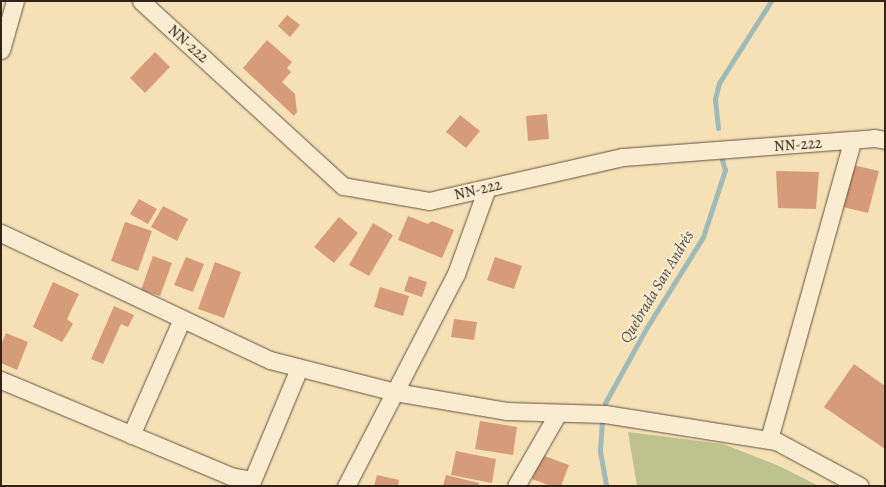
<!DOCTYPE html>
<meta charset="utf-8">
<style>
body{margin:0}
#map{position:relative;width:886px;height:487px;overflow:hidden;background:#f6e1b6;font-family:Alegreya,serif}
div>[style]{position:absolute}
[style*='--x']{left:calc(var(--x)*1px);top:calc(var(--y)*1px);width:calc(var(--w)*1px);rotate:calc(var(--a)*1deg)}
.green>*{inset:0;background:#bec28d}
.stream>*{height:5px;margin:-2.5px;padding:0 2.5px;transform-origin:2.5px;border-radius:2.5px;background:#a0bbb7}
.building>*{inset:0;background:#d69c7a}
.roads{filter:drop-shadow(0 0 1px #645241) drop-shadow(0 0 1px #645241)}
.minor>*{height:17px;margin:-8.5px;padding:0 8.5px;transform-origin:8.5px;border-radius:8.5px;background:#f9ecd0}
span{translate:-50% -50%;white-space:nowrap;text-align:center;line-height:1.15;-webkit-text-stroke:4px #f9ecd0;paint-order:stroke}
.street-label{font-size:15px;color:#33221a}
.water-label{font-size:16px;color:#545049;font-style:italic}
.frame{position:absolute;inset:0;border:2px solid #33221a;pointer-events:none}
</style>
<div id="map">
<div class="green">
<i style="clip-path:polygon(628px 432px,723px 444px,779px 466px,819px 486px,637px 486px)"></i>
</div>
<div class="stream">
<i style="--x:718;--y:128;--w:29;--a:-96"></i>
<i style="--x:715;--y:99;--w:16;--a:-76"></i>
<i style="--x:719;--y:83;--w:97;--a:-57.6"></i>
<i style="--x:605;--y:403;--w:87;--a:-61.1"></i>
<i style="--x:647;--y:327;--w:106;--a:-58.1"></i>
<i style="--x:703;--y:237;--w:71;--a:-71.8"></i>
<i style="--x:725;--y:170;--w:15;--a:-106"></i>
<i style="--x:602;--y:421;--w:30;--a:94"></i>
<i style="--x:600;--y:451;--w:36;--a:80"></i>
</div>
<div class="building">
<i style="clip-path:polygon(287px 15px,300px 25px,290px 37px,278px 26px)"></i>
<i style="clip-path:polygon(267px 40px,292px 62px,287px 68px,291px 72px,282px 82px,295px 94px,297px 112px,294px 116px,243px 68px)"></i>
<i style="clip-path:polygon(155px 52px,170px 67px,145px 93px,130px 78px)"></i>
<i style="clip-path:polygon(547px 114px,549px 139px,528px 141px,526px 116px)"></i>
<i style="clip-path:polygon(460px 115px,480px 131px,466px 148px,446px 132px)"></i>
<i style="clip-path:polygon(853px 165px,879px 171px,868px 213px,843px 207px)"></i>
<i style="clip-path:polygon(776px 171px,819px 172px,816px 209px,778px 208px)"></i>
<i style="clip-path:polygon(139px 199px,157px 209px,148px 224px,130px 214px)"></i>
<i style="clip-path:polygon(163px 206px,188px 219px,177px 241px,151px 227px)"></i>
<i style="clip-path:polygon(408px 216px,428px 224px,432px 221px,454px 230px,442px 258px,398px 240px)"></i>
<i style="clip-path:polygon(339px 217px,358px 233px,334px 263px,314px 247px)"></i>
<i style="clip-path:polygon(125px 222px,152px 231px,138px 271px,111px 261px)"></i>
<i style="clip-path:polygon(373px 223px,393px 235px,369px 276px,349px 265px)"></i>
<i style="clip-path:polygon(153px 256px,172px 263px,160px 296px,141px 290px)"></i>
<i style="clip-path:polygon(186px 257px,204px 264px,193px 292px,174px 285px)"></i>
<i style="clip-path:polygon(495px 257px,522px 266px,514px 289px,487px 280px)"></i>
<i style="clip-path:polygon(215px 262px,241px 272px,224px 318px,198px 309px)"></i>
<i style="clip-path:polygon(409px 276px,427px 282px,422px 297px,404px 291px)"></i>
<i style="clip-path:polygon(53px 282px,79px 294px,67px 319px,73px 324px,62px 342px,33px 327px)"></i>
<i style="clip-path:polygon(380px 287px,409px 296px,403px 316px,374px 307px)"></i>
<i style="clip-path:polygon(114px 306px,134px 315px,128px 327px,121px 324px,103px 364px,91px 359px)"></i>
<i style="clip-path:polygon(454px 319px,477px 322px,474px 340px,451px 337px)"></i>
<i style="clip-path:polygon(6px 333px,28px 342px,17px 370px,1px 363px,1px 345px)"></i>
<i style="clip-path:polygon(854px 364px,885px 386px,885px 449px,824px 407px)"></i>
<i style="clip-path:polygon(480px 421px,517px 427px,513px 455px,475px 449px)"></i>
<i style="clip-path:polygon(456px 451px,496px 459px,492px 483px,451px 475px)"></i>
<i style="clip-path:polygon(542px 455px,569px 465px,561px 486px,551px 486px,532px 479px)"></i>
<i style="clip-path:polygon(377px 475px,399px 480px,398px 486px,374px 486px)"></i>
<i style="clip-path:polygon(446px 475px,479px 483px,478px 486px,443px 486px)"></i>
</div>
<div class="roads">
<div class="minor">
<i style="--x:141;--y:1;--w:274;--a:42.5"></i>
<i style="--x:343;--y:186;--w:87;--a:9.9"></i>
<i style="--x:429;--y:201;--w:199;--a:-12.8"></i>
<i style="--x:623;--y:157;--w:252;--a:-4.3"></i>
<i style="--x:874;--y:138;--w:11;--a:10"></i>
<i style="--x:1;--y:50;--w:51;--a:-74.1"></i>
<i style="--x:1;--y:233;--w:297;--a:25.3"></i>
<i style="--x:270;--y:360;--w:129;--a:14.4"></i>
<i style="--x:395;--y:392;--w:114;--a:9.6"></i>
<i style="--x:507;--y:411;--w:98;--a:1.8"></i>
<i style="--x:605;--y:414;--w:173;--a:9"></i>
<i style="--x:776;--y:441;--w:95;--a:28.2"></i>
<i style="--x:1;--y:380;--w:248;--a:22.7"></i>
<i style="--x:230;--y:476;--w:22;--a:10"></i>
<i style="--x:131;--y:435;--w:127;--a:-66.3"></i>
<i style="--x:769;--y:439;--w:309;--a:-74.4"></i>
<i style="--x:250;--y:486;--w:128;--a:-67.4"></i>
<i style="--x:346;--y:486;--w:239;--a:-62.6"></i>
<i style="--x:456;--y:274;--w:91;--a:-70.2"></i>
<i style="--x:516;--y:486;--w:84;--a:-60.1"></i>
</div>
</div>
<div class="street-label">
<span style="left:188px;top:44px;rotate:42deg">NN-222</span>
<span style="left:798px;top:145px;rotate:-4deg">NN-222</span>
<span style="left:478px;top:190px;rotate:-13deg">NN-222</span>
</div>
<div class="water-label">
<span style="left:657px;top:287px;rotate:-59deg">Quebrada San Andrés</span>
</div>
<div class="frame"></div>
</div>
